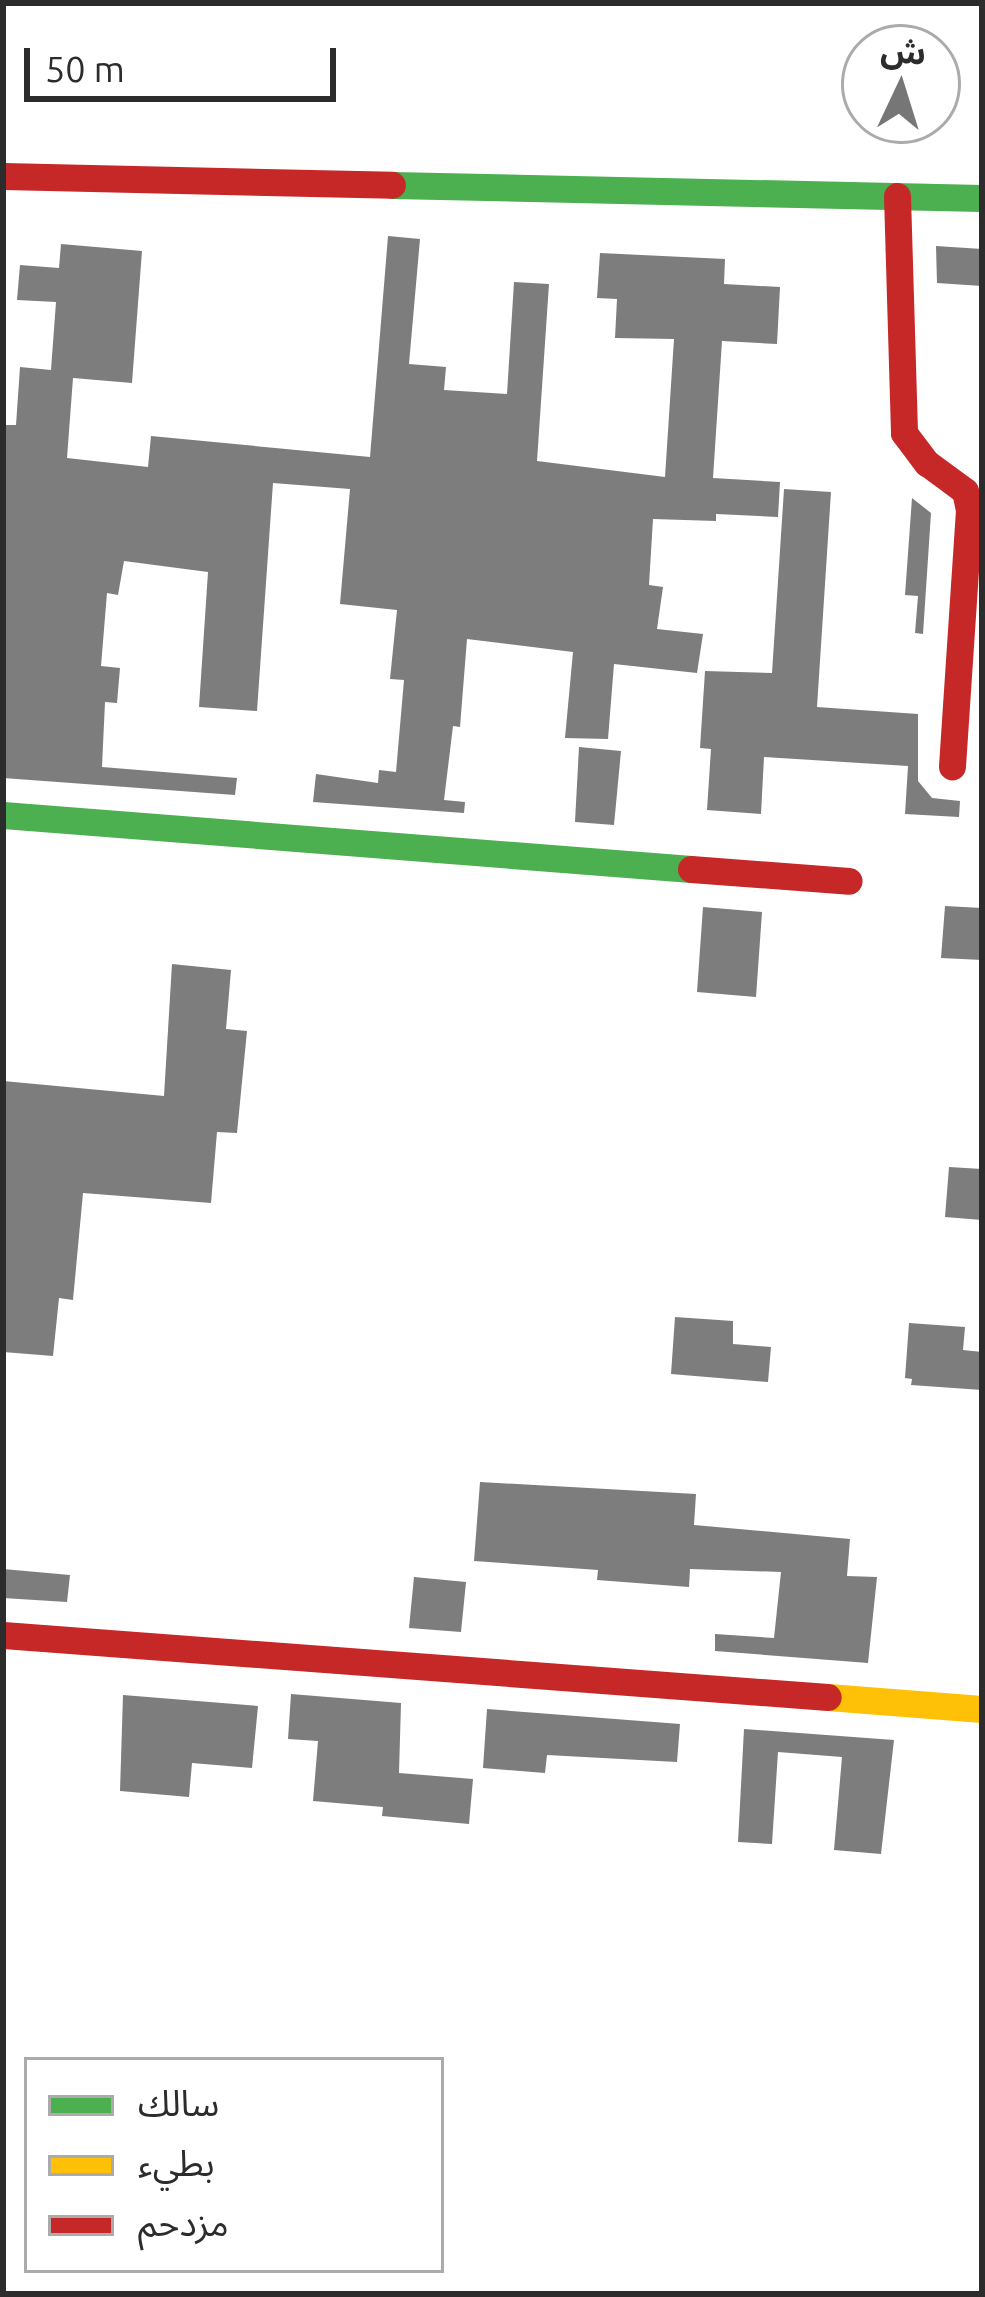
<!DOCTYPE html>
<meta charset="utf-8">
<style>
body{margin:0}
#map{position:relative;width:985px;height:2297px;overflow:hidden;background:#fff;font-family:Ubuntu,"Noto Sans Arabic",sans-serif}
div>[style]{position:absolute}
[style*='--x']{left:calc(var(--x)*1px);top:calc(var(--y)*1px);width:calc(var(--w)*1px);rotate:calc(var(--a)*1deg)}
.building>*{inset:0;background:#7d7d7d}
.fast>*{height:27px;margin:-13.5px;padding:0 13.5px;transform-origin:13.5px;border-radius:13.5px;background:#4caf50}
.slow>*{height:27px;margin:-13.5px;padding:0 13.5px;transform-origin:13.5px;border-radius:13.5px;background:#ffc107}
.jam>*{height:27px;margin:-13.5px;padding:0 13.5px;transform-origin:13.5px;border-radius:13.5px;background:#c62828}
span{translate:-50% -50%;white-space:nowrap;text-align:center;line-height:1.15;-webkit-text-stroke:12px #fff;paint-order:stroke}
.frame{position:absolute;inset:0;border:6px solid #2c2c2c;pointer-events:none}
.legend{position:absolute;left:24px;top:2057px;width:420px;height:216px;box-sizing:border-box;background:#fff;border:3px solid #ababab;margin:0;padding:15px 21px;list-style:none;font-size:36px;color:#2c2c2c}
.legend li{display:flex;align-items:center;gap:24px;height:60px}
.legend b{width:60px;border:3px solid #ababab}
.north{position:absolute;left:841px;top:24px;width:120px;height:120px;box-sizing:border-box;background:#fff;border:3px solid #ababab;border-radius:50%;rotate:4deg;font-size:33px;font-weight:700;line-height:48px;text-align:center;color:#2c2c2c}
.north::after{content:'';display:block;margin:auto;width:42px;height:54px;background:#767676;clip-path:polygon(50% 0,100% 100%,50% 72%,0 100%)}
.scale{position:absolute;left:24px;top:48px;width:312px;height:54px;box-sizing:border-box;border:6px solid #2c2c2c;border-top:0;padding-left:15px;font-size:36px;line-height:42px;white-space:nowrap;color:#2c2c2c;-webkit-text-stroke:9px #fff;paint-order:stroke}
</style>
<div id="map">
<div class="building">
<i style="clip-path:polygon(388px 236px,420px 239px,409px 364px,446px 367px,444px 390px,507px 394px,514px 282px,549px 284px,537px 461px,665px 477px,674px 339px,615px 338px,617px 299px,597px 298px,600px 253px,725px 259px,724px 284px,780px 287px,777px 344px,722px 341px,713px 478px,780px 482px,778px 517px,716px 514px,716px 521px,653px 519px,649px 585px,663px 587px,657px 629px,703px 634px,697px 673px,614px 664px,608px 739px,565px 738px,573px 652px,467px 639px,460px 727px,453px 726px,444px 800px,465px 802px,464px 813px,313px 802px,316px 774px,378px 783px,379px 770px,396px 772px,404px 680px,390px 679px,397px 610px,340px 604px,350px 489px,273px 483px,257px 711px,199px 707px,208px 572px,124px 561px,118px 595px,107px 593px,101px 666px,120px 668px,117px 703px,105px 702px,102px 767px,237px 778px,235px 795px,3px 778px,3px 425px,16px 425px,20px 367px,51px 370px,56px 302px,17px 300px,20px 265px,59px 268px,61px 244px,142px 251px,132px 383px,73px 378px,67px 458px,148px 467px,151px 436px,370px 457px)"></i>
<i style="clip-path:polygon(936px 246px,982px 249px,982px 286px,937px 283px)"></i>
<i style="clip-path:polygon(784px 489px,831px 492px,817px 707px,918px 714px,918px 781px,932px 798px,960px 801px,959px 817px,905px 814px,908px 766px,764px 757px,761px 814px,707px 810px,711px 749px,700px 748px,705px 671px,772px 673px)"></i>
<i style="clip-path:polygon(912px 498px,931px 513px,923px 634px,915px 633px,918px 596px,905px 595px)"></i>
<i style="clip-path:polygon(579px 747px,621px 751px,614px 825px,575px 822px)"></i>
<i style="clip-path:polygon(945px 906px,982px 908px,982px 960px,941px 958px)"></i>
<i style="clip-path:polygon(703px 907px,762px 912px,756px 997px,697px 992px)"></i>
<i style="clip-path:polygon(172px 964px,231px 970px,226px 1029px,247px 1031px,237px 1133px,217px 1132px,211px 1203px,83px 1193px,73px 1300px,59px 1298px,53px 1356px,3px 1352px,3px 1081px,164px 1096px)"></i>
<i style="clip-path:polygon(949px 1167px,982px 1169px,982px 1220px,945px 1217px)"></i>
<i style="clip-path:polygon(675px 1317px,733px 1321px,733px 1344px,771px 1347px,768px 1382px,671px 1374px)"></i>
<i style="clip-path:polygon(909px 1323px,965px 1327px,963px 1350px,982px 1352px,982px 1390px,911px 1385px,912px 1379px,905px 1378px)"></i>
<i style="clip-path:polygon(480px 1482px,696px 1494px,694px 1525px,850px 1539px,847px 1576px,877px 1577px,868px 1663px,715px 1651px,715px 1634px,774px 1638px,781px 1572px,690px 1569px,689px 1587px,597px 1580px,598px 1570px,474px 1561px)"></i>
<i style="clip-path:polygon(3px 1569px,70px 1575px,67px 1602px,3px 1598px)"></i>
<i style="clip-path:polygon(414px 1577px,466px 1582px,461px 1632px,409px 1628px)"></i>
<i style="clip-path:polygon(291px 1694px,401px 1703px,399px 1773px,473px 1779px,469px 1824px,382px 1816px,383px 1807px,313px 1801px,318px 1741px,288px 1739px)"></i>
<i style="clip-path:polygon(123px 1695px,258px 1706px,252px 1768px,192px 1763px,189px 1797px,120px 1791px)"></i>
<i style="clip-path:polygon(487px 1709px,680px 1724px,677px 1762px,547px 1755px,545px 1773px,483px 1768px)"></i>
<i style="clip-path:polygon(744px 1729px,894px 1740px,881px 1854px,834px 1850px,842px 1757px,778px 1752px,772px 1844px,738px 1842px)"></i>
</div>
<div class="fast">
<i style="--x:392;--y:185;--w:590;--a:1.26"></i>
<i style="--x:3;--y:815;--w:690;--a:4.49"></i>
</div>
<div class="slow">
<i style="--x:828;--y:1697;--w:154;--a:4.5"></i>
</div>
<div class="jam">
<i style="--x:3;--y:176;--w:389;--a:1.3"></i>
<i style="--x:897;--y:196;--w:237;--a:88.3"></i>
<i style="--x:904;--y:433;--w:38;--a:53"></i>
<i style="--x:927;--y:463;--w:47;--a:36.4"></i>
<i style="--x:965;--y:491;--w:19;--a:78"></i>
<i style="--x:969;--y:510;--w:257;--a:93.8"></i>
<i style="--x:691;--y:869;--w:158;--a:4.3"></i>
<i style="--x:3;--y:1635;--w:827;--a:4.3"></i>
</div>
<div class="frame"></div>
<ul class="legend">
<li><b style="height:15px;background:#4caf50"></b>سالك</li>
<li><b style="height:15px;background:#ffc107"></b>بطيء</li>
<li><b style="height:15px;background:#c62828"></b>مزدحم</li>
</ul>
<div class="north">ش</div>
<div class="scale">50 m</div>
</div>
